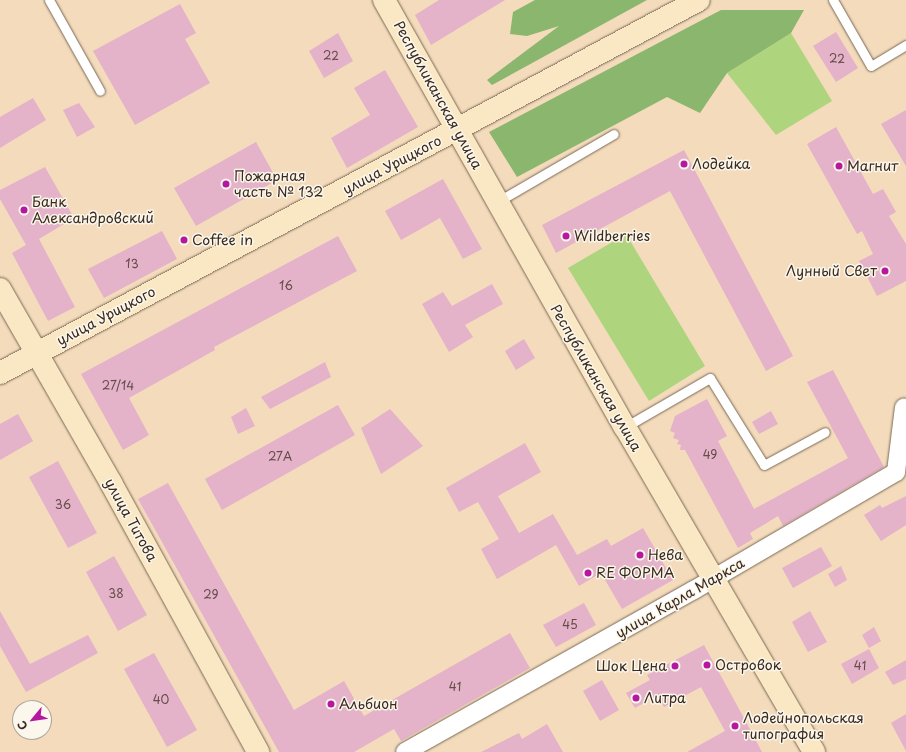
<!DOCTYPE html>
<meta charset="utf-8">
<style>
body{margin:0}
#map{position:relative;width:906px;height:752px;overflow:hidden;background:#f3dbbc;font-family:"Playpen Sans",sans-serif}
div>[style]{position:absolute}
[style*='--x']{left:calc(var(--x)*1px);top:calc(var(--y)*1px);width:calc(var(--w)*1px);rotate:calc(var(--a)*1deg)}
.green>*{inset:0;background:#afd47e}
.forest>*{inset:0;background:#8bb66d}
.building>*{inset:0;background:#e4b2c9}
.roads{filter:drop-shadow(0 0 1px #7b6855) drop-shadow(0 0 1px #7b6855)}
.lane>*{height:9px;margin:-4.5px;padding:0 4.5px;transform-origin:4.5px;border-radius:4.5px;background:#fff}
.street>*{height:18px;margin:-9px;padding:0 9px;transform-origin:9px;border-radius:9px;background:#fff}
.secondary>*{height:22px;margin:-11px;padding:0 11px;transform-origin:11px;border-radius:11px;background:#fae7c3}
.dots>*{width:11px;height:11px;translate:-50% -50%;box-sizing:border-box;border:2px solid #fbf7ec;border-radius:50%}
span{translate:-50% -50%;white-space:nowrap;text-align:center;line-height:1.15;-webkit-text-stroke:3px #fbf7ec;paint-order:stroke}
.number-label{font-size:12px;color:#654c49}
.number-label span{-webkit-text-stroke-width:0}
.street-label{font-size:14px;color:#3b2a1e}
.poi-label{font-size:14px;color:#3b2a1e}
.left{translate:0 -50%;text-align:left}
.right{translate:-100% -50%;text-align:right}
.north{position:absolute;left:12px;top:700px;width:40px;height:40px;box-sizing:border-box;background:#fbf7ec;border:1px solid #aea59a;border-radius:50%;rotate:241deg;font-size:11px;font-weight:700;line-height:16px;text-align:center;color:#3b2a1e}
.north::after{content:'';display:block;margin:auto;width:14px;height:18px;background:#b5179e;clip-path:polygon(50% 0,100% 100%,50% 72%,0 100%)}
</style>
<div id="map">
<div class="green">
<i style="clip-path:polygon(791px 33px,832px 101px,776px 135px,727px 73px)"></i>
<i style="clip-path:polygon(626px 234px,705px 366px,649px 401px,568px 268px)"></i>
</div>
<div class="forest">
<i style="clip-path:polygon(535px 0,647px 0,492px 85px,487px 80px,559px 26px,527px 36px,510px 34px,513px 12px)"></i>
<i style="clip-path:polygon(721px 10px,804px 10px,791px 33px,727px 73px,700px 113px,667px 97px,517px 177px,489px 132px)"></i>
</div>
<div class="building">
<i style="clip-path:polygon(439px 0,505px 0,431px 45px,415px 15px)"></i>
<i style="clip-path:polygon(180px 4px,196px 33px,185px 39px,210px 83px,135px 125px,93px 51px)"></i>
<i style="clip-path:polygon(836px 32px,858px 68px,836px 82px,813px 46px)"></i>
<i style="clip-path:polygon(338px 33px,353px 61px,324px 78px,309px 51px)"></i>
<i style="clip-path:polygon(385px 70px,418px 127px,347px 168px,331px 138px,370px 115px,354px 88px)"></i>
<i style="clip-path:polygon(33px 98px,46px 120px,0 148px,0 117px)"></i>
<i style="clip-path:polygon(79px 103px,95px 127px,77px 137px,63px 110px)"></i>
<i style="clip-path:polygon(906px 110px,906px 166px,881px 124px)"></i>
<i style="clip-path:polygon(836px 127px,873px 194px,883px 189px,896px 212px,889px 216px,906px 244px,906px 281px,877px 296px,859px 261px,873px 254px,862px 231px,857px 234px,807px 144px)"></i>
<i style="clip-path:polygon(256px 142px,277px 180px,196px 226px,174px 188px)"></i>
<i style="clip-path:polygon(684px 150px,793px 356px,766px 371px,670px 191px,556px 253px,542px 225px)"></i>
<i style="clip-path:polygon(45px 167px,74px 218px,39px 239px,75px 307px,48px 321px,12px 253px,26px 245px,0 199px,0 190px)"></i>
<i style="clip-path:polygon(443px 179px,482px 249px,463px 259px,440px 218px,401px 240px,385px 211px)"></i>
<i style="clip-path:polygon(162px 231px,177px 259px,104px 298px,88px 269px)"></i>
<i style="clip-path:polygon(338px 236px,357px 271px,214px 347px,215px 350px,129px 398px,149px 435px,123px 450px,81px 374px)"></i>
<i style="clip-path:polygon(492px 284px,503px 304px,465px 325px,473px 337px,449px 352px,422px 304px,443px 292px,452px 306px)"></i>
<i style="clip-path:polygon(524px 339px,535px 358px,516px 370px,505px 351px)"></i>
<i style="clip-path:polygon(325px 362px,331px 377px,270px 409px,261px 397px)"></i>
<i style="clip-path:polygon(833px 370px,884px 467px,783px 526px,778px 516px,750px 533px,753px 539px,738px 548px,685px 450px,680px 450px,681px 445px,677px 444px,679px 440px,673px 438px,675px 433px,670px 431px,675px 416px,707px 399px,727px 436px,718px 441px,754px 509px,848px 458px,807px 382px)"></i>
<i style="clip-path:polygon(338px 405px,355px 435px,222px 510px,205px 479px)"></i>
<i style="clip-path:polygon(246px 408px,255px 426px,238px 434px,231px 417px)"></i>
<i style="clip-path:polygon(390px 409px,423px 446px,381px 474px,361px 428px)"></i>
<i style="clip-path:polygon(771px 411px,778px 424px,759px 434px,752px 422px)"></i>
<i style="clip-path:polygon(18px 414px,33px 441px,0 460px,0 424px)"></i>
<i style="clip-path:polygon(525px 443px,541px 472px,498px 496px,519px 533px,553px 514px,577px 555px,607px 539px,611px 546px,643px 528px,673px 580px,622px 609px,601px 573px,579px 586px,556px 545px,497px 579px,481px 549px,499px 539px,478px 502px,459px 512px,446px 488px)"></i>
<i style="clip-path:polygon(58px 461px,97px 533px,68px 548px,29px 477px)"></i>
<i style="clip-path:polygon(168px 483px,294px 710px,344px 681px,364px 716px,510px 633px,530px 668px,401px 741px,394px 729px,354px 752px,279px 752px,138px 499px)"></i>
<i style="clip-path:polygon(906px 496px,906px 525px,881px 541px,864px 515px,880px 505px,882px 508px)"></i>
<i style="clip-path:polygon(821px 547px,832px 566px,793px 588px,782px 568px)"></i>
<i style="clip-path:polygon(114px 556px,147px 615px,118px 631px,86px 572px)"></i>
<i style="clip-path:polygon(841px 566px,847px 580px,835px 587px,828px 574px)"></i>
<i style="clip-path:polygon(584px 603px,596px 625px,556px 647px,543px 625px)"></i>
<i style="clip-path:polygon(0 611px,30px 664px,88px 635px,98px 653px,26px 692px,0 646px)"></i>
<i style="clip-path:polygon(810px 611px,827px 642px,808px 652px,792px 622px)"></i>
<i style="clip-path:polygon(874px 627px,881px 641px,869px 648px,862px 635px)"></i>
<i style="clip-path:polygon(704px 645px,739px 709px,762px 752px,687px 752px,725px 731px,701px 687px,664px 707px,658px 695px,635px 708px,626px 693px,650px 680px,647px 675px)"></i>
<i style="clip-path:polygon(869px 649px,879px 668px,852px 684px,841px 664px)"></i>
<i style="clip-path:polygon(154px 653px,197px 730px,167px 747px,124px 669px)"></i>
<i style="clip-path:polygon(906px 660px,906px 679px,893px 685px,885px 672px)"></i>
<i style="clip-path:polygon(602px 680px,619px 710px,600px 721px,583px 691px)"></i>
<i style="clip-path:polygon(906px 714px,906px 751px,891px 723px)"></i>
<i style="clip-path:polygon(547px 724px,563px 752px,481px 752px,519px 733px,522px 739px)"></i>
</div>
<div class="roads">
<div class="lane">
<i style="--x:49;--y:0;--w:104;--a:60.7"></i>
<i style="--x:833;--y:0;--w:76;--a:60.1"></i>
<i style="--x:871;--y:66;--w:41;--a:-31"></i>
<i style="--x:497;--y:202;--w:135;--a:-30.2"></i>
<i style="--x:625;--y:427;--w:98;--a:-30"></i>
<i style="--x:710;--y:378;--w:102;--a:58.2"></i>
<i style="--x:764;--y:465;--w:69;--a:-28.4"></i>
</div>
<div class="street">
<i style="--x:405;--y:752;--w:331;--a:-29.3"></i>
<i style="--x:694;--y:590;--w:234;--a:-30.3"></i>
<i style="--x:896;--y:472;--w:65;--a:-83"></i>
</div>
<div class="secondary">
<i style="--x:384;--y:0;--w:490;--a:60.6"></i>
<i style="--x:625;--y:427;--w:376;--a:59.8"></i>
<i style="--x:0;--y:289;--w:224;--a:60.2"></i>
<i style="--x:111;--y:483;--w:307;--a:61.3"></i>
<i style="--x:0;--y:373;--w:792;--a:-28.09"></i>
</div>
</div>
<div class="dots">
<i style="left:684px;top:164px;background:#b5179e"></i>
<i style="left:839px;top:166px;background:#b5179e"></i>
<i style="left:226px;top:184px;background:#b5179e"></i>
<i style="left:24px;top:210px;background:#b5179e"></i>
<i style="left:566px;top:236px;background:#b5179e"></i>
<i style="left:184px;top:240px;background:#b5179e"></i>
<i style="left:885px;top:271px;background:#b5179e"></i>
<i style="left:640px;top:555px;background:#b5179e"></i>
<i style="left:588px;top:573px;background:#b5179e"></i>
<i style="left:707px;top:665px;background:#b5179e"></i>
<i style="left:675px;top:666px;background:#b5179e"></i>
<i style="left:636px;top:698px;background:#b5179e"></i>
<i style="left:331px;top:704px;background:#b5179e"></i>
<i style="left:735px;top:726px;background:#b5179e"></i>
</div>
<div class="number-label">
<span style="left:331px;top:56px">22</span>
<span style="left:837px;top:59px">22</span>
<span style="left:132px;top:264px">13</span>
<span style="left:286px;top:286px">16</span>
<span style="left:118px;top:386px">27/14</span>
<span style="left:710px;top:455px">49</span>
<span style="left:280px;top:457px">27А</span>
<span style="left:63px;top:505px">36</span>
<span style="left:116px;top:594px">38</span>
<span style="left:211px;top:595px">29</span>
<span style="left:570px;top:625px">45</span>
<span style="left:860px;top:666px">41</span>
<span style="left:455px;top:687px">41</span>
<span style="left:161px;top:700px">40</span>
</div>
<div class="street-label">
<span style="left:438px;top:95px;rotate:61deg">Республиканская улица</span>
<span style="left:392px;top:165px;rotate:-28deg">улица Урицкого</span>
<span style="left:106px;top:316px;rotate:-28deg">улица Урицкого</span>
<span style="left:596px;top:378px;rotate:60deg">Республиканская улица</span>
<span style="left:131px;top:520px;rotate:61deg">улица Титова</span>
<span style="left:680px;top:598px;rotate:-30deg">улица Карла Маркса</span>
</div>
<div class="poi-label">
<span class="left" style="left:692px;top:164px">Лодейка</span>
<span class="left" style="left:847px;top:166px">Магнит</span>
<span class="left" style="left:234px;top:184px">Пожарная<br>часть № 132</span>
<span class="left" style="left:32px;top:210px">Банк<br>Александровский</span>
<span class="left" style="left:574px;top:236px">Wildberries</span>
<span class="left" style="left:192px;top:240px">Coffee in</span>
<span class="right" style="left:877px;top:271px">Лунный Свет</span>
<span class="left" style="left:648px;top:555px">Нева</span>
<span class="left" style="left:596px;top:573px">RE ФОРМА</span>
<span class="left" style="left:715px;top:665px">Островок</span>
<span class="right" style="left:667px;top:666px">Шок Цена</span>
<span class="left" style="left:644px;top:698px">Литра</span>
<span class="left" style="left:339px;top:704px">Альбион</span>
<span class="left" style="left:743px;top:726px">Лодейнопольская<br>типография</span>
</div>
<div class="north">С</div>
</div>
